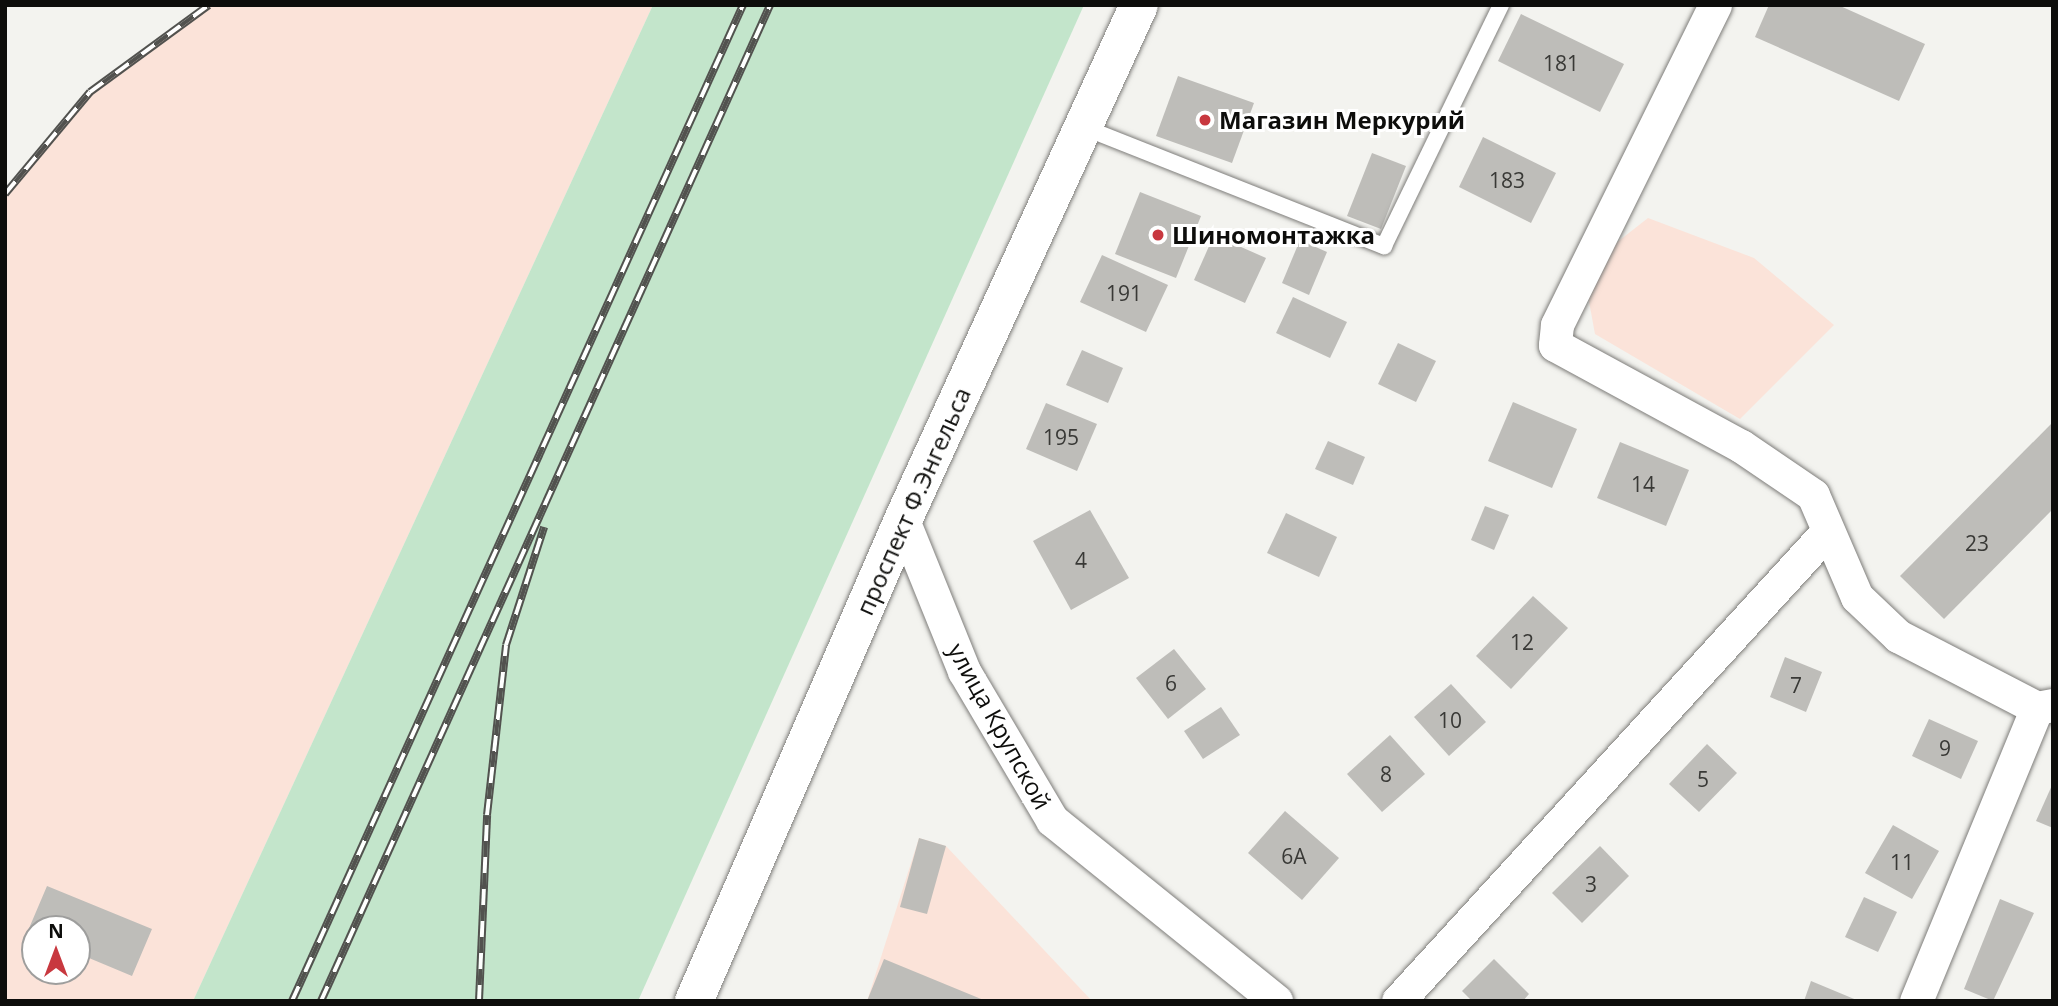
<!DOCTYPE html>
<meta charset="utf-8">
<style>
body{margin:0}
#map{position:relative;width:2058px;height:1006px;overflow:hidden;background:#f3f3ef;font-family:"Open Sans",sans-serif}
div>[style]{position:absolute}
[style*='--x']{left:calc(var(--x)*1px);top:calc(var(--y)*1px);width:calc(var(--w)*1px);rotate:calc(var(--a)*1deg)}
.industrial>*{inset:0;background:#fbe3d9}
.green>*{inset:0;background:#c3e5cb}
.building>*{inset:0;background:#bebdb9}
.roads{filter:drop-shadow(0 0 2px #7e7d7a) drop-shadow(0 0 2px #7e7d7a)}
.service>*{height:16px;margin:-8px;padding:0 8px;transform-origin:8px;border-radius:8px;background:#fff}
.minor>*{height:33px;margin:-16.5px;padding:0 16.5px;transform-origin:16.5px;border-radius:16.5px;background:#fff}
.tertiary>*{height:38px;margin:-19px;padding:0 19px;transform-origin:19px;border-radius:19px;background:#fff}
.rail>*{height:8px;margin-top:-4px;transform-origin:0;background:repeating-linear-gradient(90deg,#fff 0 16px,#52524f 0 32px);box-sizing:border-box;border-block:2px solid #52524f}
.dots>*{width:19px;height:19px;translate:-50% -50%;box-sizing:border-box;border:4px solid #fff;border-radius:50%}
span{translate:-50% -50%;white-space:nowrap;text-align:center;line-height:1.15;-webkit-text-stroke:6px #fff;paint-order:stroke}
.number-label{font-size:21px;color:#393936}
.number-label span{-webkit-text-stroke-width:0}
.poi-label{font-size:24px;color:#0d0d0b;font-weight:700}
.left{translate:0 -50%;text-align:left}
.street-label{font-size:24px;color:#0d0d0b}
.frame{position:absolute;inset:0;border:7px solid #0d0d0b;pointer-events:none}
.north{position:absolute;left:21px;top:915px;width:70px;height:70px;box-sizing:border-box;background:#fff;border:2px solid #9e9e9d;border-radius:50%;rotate:0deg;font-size:19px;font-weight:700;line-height:28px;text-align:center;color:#0d0d0b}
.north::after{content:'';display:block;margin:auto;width:24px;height:32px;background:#c8383f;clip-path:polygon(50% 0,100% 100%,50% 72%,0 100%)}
</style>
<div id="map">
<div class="industrial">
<i style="clip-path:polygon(evenodd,209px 5px,653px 5px,193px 1001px,5px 1001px,5px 194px,90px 92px,209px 5px,35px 929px,77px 929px,77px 971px,35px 971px,35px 929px)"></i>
<i style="clip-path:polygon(1648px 218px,1754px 258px,1834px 325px,1740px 419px,1595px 334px,1583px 269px)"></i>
<i style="clip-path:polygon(919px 838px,946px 846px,1092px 1001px,867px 1001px)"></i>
</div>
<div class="green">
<i style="clip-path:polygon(653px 5px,1084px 5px,638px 1001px,193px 1001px)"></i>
</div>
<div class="building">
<i style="clip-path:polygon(1769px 5px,1838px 5px,1925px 44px,1899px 101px,1755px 37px)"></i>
<i style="clip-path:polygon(1521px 14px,1624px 64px,1600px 112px,1498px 61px)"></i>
<i style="clip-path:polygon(1178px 76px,1254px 103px,1232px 163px,1156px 136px)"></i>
<i style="clip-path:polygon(1483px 137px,1556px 173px,1531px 223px,1459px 187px)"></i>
<i style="clip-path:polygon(1372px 153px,1406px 166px,1381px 229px,1347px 216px)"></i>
<i style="clip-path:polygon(1140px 192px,1201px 216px,1176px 278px,1115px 254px)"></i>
<i style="clip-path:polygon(1214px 235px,1266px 258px,1245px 303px,1194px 280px)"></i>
<i style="clip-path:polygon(1300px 240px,1327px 252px,1309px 295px,1282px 283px)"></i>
<i style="clip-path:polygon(1102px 255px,1168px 285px,1146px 332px,1080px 302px)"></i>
<i style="clip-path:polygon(1293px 297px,1347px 322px,1330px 358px,1276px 333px)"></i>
<i style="clip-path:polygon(1398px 343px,1436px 361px,1416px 402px,1378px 384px)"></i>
<i style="clip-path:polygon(1082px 350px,1123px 368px,1108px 403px,1066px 385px)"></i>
<i style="clip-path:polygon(1513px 402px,1577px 429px,1552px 488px,1488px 461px)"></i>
<i style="clip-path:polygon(1046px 403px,1097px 424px,1077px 471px,1026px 449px)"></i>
<i style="clip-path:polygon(2053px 422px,2053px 509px,1944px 619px,1900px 576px)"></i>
<i style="clip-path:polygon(1328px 441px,1365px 457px,1353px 485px,1315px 469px)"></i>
<i style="clip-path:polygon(1620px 442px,1689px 470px,1666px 526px,1597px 498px)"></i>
<i style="clip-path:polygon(1485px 506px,1509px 515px,1494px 550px,1471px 540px)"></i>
<i style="clip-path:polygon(1090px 510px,1129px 578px,1071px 610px,1033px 541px)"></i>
<i style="clip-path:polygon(1286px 513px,1337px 537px,1319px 577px,1267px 553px)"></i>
<i style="clip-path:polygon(1533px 596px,1568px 628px,1511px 689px,1476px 656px)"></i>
<i style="clip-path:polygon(1174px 649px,1206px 689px,1168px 719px,1136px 678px)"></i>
<i style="clip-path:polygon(1785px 657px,1822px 672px,1806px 712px,1770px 697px)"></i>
<i style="clip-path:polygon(1451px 684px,1486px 722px,1449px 756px,1414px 717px)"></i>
<i style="clip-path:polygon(1221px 707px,1240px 735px,1203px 759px,1184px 731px)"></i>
<i style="clip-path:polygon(1929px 719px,1978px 741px,1961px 779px,1912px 756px)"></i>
<i style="clip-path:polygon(1390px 735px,1425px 774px,1382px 812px,1347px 774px)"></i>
<i style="clip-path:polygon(1707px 744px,1737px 773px,1699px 812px,1669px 784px)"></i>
<i style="clip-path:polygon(2053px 783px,2053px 828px,2036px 821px)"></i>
<i style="clip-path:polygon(1285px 811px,1339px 858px,1302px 900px,1248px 853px)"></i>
<i style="clip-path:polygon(1893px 825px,1939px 851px,1912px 899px,1865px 873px)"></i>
<i style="clip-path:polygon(919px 838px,946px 846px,927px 914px,900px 907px)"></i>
<i style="clip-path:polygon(1600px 846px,1629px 876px,1582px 923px,1552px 893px)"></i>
<i style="clip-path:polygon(47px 886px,152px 929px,132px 976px,77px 953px,77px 929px,27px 933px)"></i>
<i style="clip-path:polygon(1864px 897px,1897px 912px,1878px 952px,1845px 937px)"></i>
<i style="clip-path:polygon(2000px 899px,2034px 913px,1993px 1001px,1964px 989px)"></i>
<i style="clip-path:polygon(884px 959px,986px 1001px,867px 1001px)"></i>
<i style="clip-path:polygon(1494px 959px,1529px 994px,1523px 1001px,1472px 1001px,1462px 991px)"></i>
<i style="clip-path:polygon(1811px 981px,1859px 1001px,1804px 1001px)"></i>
</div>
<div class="roads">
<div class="service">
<i style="--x:1083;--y:127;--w:324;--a:21.6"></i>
<i style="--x:1384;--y:246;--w:268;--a:-64.1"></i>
</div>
<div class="minor">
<i style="--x:1715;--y:5;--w:357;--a:116.3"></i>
<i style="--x:1557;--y:325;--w:20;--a:96"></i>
<i style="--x:1555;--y:345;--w:212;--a:28.5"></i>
<i style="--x:1741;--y:446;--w:87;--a:34.2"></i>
<i style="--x:1813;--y:495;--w:111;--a:66.7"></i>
<i style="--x:1857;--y:597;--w:57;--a:43.6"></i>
<i style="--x:1898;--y:636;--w:157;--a:27.4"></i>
<i style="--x:2037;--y:708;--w:16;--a:-11"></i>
<i style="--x:903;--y:520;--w:163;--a:68"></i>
<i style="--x:964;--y:671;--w:173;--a:59.4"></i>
<i style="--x:1052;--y:820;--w:288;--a:38.9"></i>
<i style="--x:1398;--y:1001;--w:636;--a:-47.55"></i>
<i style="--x:1916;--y:1001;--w:317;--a:-67.6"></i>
</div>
<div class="tertiary">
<i style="--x:694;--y:1001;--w:524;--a:-66.51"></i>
<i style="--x:903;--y:520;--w:566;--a:-65.38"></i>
</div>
</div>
<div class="rail">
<i style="--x:5;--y:194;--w:133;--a:-50.2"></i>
<i style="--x:90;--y:92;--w:147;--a:-36.2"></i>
<i style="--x:292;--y:1001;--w:1093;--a:-65.64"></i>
<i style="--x:321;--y:1001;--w:1093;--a:-65.73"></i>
<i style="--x:479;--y:1001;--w:186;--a:-87.5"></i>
<i style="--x:487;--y:815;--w:171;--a:-83.6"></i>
<i style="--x:506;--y:645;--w:124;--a:-72.1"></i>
</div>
<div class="dots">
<i style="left:1205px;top:120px;background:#c8383f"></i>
<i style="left:1158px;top:235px;background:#c8383f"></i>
</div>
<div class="number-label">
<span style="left:1561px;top:63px">181</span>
<span style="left:1507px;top:180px">183</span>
<span style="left:1124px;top:293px">191</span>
<span style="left:1061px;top:437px">195</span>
<span style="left:1643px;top:484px">14</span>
<span style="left:1977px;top:543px">23</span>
<span style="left:1081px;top:560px">4</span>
<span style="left:1522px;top:642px">12</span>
<span style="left:1171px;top:683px">6</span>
<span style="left:1796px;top:685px">7</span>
<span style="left:1450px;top:720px">10</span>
<span style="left:1945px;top:748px">9</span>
<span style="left:1386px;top:774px">8</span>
<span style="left:1703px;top:779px">5</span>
<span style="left:1294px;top:856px">6А</span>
<span style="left:1902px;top:862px">11</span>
<span style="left:1591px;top:884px">3</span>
</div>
<div class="poi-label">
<span class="left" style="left:1219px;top:120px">Магазин Меркурий</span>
<span class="left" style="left:1172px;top:235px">Шиномонтажка</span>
</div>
<div class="street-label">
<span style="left:913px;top:501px;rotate:-66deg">проспект Ф.Энгельса</span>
<span style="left:1000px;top:726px;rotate:61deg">улица Крупской</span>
</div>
<div class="frame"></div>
<div class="north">N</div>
</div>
